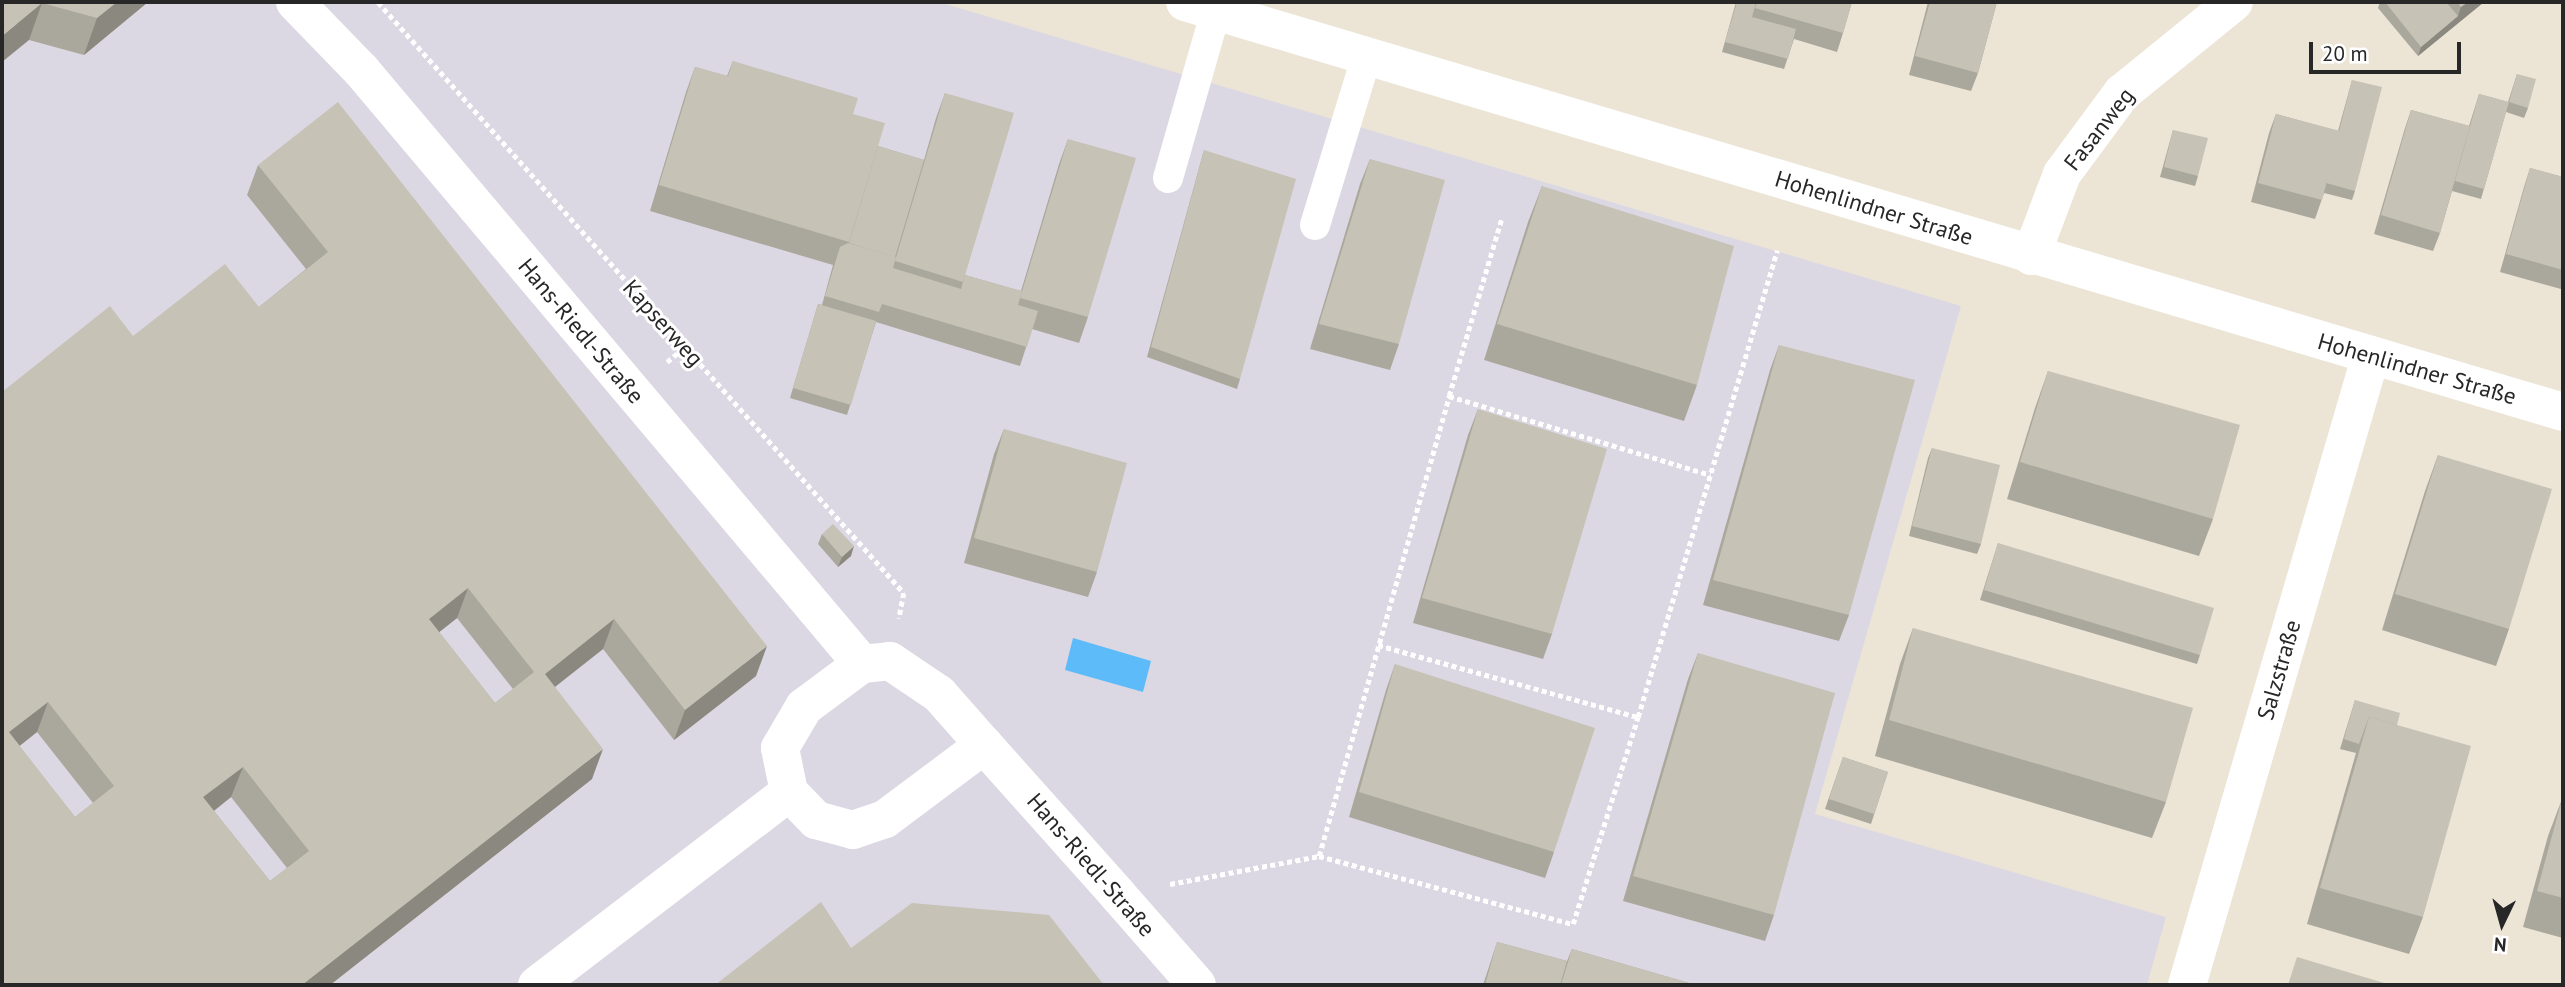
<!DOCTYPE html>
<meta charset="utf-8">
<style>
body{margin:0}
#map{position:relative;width:2565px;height:987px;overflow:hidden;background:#ece5d6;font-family:"PT Sans",sans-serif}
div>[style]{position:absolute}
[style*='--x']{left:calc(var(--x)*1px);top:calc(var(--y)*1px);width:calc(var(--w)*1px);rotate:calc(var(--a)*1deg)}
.industrial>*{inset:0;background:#dcd8e3}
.water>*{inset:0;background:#5dbbfa}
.path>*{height:4.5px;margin-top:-2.25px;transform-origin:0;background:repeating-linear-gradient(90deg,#fff 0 5px,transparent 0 8.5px)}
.lane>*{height:30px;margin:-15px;padding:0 15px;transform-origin:15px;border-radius:15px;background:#fff}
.street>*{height:38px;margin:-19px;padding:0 19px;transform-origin:19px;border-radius:19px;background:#fff}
.secondary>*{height:38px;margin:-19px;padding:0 19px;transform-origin:19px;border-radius:19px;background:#fff}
.wall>*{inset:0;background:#aaa79d}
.shaded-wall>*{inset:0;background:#8b887f}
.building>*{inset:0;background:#c6c2b6}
span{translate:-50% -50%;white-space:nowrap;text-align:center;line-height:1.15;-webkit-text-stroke:6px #fff;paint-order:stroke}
.street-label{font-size:23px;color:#272727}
.frame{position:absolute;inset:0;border:4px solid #272727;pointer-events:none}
.north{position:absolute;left:2467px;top:889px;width:70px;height:70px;-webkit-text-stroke:5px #fff;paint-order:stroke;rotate:185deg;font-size:19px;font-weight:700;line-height:28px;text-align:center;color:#272727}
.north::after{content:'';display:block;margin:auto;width:24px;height:32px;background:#272727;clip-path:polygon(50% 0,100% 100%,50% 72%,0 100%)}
.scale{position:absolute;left:2309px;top:42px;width:152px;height:32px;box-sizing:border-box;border:4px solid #272727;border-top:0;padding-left:9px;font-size:21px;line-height:24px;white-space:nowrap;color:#272727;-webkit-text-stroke:5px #fff;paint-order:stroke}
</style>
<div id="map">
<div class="industrial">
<i style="clip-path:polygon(2px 2px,939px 2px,1961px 306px,1815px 814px,2166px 917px,2147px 985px,2px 985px)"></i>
</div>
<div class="water">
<i style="clip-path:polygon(1073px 638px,1151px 661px,1143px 692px,1065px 670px)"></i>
</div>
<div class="path">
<i style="--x:378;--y:2;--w:791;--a:48.33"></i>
<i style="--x:904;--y:593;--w:26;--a:101"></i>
<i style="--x:667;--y:362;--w:23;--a:-40"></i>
<i style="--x:1449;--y:396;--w:184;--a:-73.5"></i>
<i style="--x:1378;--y:645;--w:270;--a:15.5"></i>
<i style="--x:1638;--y:717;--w:487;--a:-73.4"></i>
<i style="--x:1319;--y:856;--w:263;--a:15"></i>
<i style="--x:1573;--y:924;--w:217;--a:-72.6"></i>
<i style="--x:1170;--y:884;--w:152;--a:-10.6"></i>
<i style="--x:1319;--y:856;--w:478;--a:-74.2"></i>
<i style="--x:1449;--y:396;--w:273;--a:16.8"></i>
</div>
<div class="lane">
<i style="--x:1168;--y:178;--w:174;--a:-74"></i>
<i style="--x:1315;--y:225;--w:178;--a:-73"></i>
</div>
<div class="street">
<i style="--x:295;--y:2;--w:95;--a:45.9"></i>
<i style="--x:361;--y:70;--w:777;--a:49.85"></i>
<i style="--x:2031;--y:256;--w:88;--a:-69.3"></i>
<i style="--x:2062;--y:174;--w:101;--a:-53.5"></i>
<i style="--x:2122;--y:93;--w:144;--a:-39.1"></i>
<i style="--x:984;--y:745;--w:124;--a:143.2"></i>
<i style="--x:885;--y:819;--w:34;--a:161"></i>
<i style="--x:853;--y:830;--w:38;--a:-165"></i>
<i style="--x:816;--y:820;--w:39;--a:-134"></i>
<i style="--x:789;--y:792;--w:45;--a:-101.6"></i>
<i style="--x:780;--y:748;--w:48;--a:-59.7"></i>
<i style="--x:804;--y:707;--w:72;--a:-36.6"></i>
<i style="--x:862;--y:664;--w:28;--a:-6"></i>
<i style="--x:890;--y:661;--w:59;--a:34"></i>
<i style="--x:939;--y:694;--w:68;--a:48.6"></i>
<i style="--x:984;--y:745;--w:200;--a:48.2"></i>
<i style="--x:1117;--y:894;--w:121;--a:48.7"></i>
<i style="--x:537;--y:985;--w:317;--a:-37.4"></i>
<i style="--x:2187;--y:985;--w:656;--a:-73.72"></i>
</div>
<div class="secondary">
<i style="--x:1185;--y:2;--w:1438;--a:16.57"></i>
</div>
<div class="wall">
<i style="clip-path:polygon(2px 2px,148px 2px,84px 55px,29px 40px)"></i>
<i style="clip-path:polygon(1736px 2px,1852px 2px,1843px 33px,1837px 52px,1794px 39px,1784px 69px,1722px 52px)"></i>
<i style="clip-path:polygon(1928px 2px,1997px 2px,1978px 73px,1971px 91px,1909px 75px)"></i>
<i style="clip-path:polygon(2380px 2px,2484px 2px,2418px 56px,2378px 8px)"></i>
<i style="clip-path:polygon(733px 61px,853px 114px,878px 146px,924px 160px,936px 118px,945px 93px,965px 275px,1021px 291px,1059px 164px,1068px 139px,1088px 317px,1079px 343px,1032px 329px,1020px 366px,876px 322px,847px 415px,790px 398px,815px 314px,818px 304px,822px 305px,833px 265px,650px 211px,686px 92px,695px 67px,727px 76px)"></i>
<i style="clip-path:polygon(2517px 74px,2528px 108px,2524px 118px,2506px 112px,2481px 199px,2452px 191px,2440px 233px,2433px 251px,2374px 234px,2405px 128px,2411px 110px,2469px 126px,2479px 94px,2508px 102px)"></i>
<i style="clip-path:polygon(2352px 80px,2355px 191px,2352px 200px,2324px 193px,2315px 219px,2251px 202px,2269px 133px,2276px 114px,2338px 131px)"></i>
<i style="clip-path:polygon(2173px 130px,2198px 176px,2195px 186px,2160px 177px)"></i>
<i style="clip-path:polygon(1204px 150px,1240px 379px,1237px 389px,1147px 357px)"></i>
<i style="clip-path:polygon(1370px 159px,1399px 344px,1390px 370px,1310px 349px,1360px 184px)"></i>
<i style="clip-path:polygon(evenodd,258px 165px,756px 676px,674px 740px,603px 649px,555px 687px,592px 779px,330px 985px,2px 985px,2px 392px,133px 336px,259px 307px,306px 269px,247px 195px,258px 165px,457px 618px,513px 689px,495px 703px,439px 632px,457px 618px,258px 165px,37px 732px,93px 803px,75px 817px,19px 746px,37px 732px,258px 165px,231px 797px,287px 868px,270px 881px,214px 811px,231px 797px)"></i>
<i style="clip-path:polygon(2530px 168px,2563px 177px,2563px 283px,2561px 289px,2500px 272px,2524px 187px)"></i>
<i style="clip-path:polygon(1542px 186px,1697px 385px,1684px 421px,1484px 360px,1528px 222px)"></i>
<i style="clip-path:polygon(1779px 345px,1849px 615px,1839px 641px,1703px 605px,1770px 370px)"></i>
<i style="clip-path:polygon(2048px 371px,2213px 519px,2199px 556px,2007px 499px,2035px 408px)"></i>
<i style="clip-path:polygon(1478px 409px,1552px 634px,1543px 659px,1413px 623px,1468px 435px)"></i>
<i style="clip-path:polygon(1004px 429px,1097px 572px,1088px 597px,964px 563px,994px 454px)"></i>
<i style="clip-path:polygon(1932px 448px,1981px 544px,1977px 554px,1909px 536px,1928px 458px)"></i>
<i style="clip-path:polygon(2438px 455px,2509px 629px,2496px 666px,2382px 630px,2425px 491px)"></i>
<i style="clip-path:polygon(822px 534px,851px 556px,838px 567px,818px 544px)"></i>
<i style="clip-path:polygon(1998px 543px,2200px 655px,2197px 664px,1980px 600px)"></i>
<i style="clip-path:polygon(1913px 628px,2166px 802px,2152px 838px,1875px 756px,1900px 664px)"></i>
<i style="clip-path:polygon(1698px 653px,1774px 915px,1765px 941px,1623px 901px,1688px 679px)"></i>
<i style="clip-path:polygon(1395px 664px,1554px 852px,1545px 878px,1349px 817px,1386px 690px)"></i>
<i style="clip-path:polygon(2355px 700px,2397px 725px,2423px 917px,2409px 954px,2307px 924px,2356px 753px,2340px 749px)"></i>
<i style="clip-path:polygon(1843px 757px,1888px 772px,1871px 824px,1825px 809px)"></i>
<i style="clip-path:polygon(2562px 799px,2563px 800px,2563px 938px,2523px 927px,2548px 836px)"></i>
<i style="clip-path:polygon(1497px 942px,1567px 961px,1572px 949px,1696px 985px,1483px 985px)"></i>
</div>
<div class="shaded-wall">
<i style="clip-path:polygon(117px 2px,148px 2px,84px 55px,97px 18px)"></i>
<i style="clip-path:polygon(2468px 2px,2484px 2px,2418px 56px,2421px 47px,2458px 16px,2461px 7px)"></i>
<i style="clip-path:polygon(42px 3px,29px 40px,2px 62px,2px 36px)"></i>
<i style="clip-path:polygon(854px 546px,851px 556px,838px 567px,842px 557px)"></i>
<i style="clip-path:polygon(468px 588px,457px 618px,418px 649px,429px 619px)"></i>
<i style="clip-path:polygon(614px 619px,603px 649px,533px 704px,545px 674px)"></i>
<i style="clip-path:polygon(767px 646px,756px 676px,674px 740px,685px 710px)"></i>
<i style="clip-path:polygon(48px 702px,37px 732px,2px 760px,9px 732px)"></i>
<i style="clip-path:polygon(603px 749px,592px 779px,330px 985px,302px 985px)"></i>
<i style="clip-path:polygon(243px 767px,231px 797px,192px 828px,203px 797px)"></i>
</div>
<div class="building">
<i style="clip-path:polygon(2px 2px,117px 2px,97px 18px,42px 3px,2px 36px)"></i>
<i style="clip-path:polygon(1737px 2px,1756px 2px,1752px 17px,1796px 29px,1788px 59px,1725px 42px)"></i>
<i style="clip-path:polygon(1757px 2px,1852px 2px,1843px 33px,1755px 8px)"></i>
<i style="clip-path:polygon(1930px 2px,1997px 2px,1978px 73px,1915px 56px)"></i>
<i style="clip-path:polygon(2385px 2px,2446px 2px,2458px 16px,2421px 47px)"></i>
<i style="clip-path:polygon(2457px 2px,2468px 2px,2461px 7px)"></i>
<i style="clip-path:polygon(733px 61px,858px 98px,853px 114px,885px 123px,849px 242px,659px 185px,695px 67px,728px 76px)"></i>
<i style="clip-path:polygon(2517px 74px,2536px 79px,2528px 108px,2509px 102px,2484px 189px,2455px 181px,2479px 94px,2509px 102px)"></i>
<i style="clip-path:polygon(2352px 80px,2382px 87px,2355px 191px,2326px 183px)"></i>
<i style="clip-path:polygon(945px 93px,1014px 113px,963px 282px,895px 261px)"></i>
<i style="clip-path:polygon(evenodd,338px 102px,767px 646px,685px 710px,614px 619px,545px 674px,603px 749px,302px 985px,5px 985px,2px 981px,2px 392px,110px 306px,133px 336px,225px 264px,259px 307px,328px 252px,258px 165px,338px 102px,468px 588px,534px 672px,495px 703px,429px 619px,468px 588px,338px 102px,48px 702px,114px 786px,75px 817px,9px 732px,48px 702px,338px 102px,243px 767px,309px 851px,270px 881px,203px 797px,243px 767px)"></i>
<i style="clip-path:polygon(2411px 110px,2470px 126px,2440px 233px,2381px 215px)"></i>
<i style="clip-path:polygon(2276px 114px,2340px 131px,2322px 200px,2258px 183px)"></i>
<i style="clip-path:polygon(2173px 130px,2208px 138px,2198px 176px,2164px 167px)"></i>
<i style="clip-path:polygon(1068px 139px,1136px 158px,1088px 317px,1020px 298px)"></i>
<i style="clip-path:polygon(878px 146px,924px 160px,895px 257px,849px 243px)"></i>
<i style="clip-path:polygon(1204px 150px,1296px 179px,1240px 379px,1151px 347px)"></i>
<i style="clip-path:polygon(1370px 159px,1445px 180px,1399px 344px,1319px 324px)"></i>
<i style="clip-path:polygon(2530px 168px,2563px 177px,2563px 270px,2506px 254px)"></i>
<i style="clip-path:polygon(1542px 186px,1734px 246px,1697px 385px,1497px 324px)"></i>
<i style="clip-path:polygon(848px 243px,896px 257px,893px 268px,961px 289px,965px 275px,1022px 291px,1018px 305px,1038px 311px,1027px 347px,882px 304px,879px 312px,825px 296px,840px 247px)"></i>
<i style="clip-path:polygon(818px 304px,876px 321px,851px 405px,793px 388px)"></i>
<i style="clip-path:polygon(1779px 345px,1915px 380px,1849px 615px,1713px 580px)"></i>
<i style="clip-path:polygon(2048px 371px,2240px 425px,2213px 519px,2020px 462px)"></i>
<i style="clip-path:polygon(1478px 409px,1607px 449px,1552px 634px,1422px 598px)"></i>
<i style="clip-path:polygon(1004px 429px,1127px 463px,1097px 572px,974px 538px)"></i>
<i style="clip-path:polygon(1932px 448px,2000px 465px,1981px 544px,1912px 526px)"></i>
<i style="clip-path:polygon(2438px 455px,2552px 489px,2509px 629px,2395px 594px)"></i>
<i style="clip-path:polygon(833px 524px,854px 546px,842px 557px,822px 534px)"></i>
<i style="clip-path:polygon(1998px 543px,2214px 608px,2200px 655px,1984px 590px)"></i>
<i style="clip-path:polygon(1913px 628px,2193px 708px,2166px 802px,1889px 720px)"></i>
<i style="clip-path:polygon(1698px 653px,1835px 693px,1774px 915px,1633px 876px)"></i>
<i style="clip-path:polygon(1395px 664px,1595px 728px,1554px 852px,1359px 792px)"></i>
<i style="clip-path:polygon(2355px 700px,2400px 713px,2397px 725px,2369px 717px,2359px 744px,2344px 739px)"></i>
<i style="clip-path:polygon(2369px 717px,2471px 746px,2423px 917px,2320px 888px)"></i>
<i style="clip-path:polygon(1843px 757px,1888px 772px,1874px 814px,1829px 799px)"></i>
<i style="clip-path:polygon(2562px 799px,2563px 800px,2563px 898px,2537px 891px)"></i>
<i style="clip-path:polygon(821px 902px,851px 948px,912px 903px,1049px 915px,1104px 985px,715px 985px)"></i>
<i style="clip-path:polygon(1497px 942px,1567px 961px,1560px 985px,1485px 985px)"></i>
<i style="clip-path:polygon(1572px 949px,1696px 985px,1561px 985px)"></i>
<i style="clip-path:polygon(2297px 957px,2391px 985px,2288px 985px)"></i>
</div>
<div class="street-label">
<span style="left:2099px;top:129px;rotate:-52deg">Fasanweg</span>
<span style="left:1874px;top:208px;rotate:17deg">Hohenlindner Straße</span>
<span style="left:663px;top:323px;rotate:48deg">Kapserweg</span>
<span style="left:581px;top:331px;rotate:50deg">Hans-Riedl-Straße</span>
<span style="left:2417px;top:369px;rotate:16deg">Hohenlindner Straße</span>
<span style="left:2279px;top:670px;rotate:-74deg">Salzstraße</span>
<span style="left:1091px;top:865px;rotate:49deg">Hans-Riedl-Straße</span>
</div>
<div class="frame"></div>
<div class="north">N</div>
<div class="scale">20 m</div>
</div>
